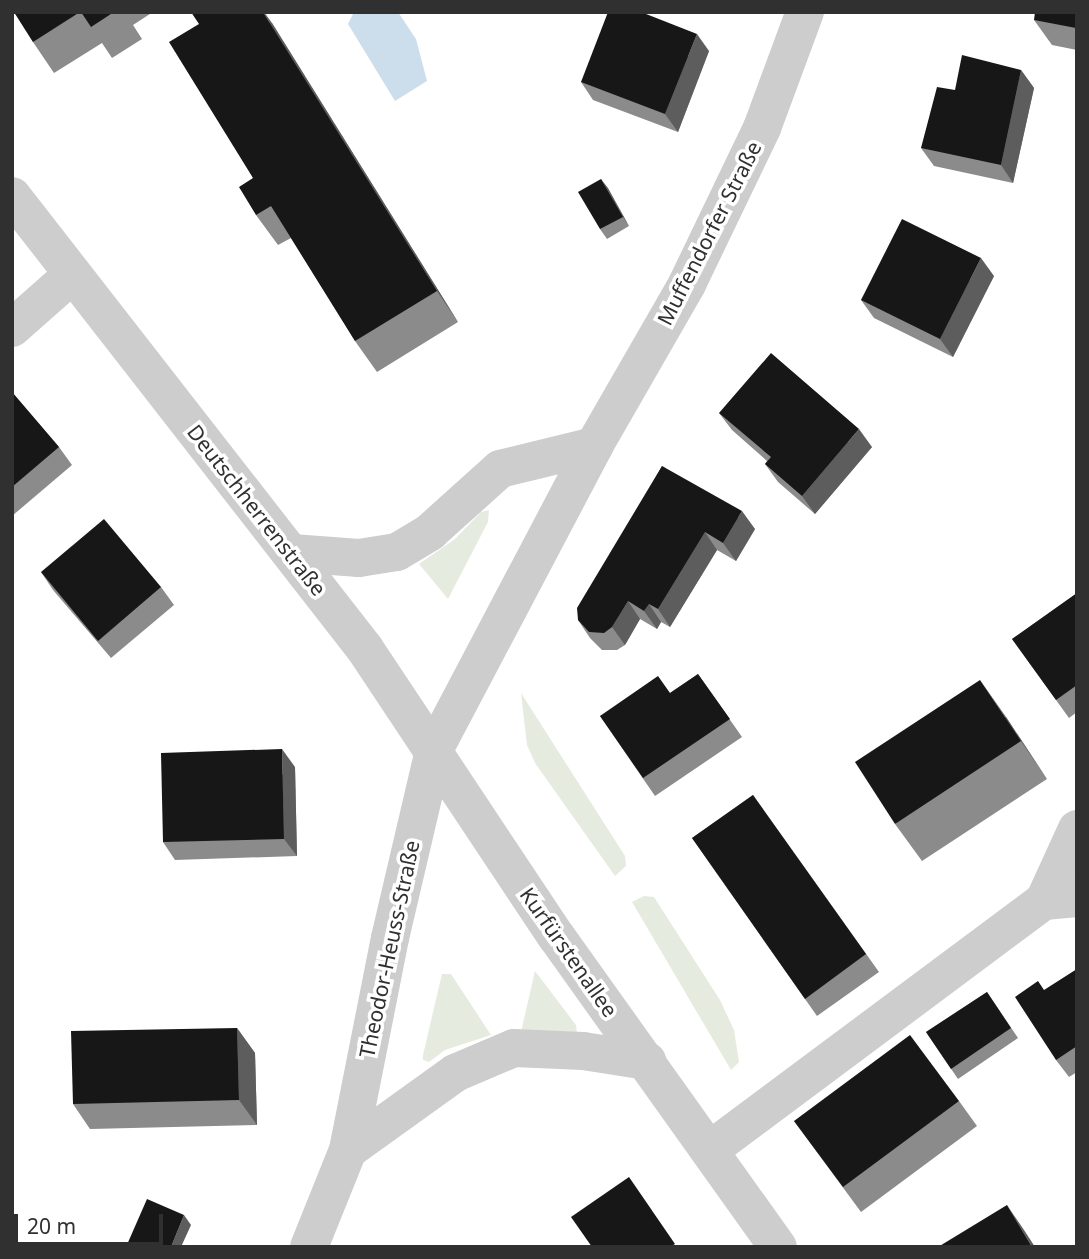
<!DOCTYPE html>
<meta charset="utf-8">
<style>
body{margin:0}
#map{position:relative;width:1089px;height:1259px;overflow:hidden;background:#fff;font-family:"Noto Sans",sans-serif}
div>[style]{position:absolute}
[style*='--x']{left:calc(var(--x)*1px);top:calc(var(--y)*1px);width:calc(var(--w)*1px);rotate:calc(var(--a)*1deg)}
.green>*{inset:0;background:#e5ecdf}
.water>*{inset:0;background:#ccddeb}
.minor>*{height:38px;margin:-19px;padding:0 19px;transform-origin:19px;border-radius:19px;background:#cdcdcd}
.wall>*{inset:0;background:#8b8b8b}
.shaded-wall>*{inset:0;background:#5d5d5d}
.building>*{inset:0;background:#171717}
span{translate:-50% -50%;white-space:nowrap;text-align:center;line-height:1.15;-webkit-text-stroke:7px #fff;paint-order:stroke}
.street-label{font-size:21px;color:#303030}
.frame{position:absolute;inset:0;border:14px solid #303030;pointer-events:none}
.scale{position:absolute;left:14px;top:1214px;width:149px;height:32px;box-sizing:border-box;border:4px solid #303030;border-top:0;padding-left:9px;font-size:21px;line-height:24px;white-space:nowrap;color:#303030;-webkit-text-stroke:5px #fff;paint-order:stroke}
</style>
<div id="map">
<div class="green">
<i style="clip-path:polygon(489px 510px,488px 522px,448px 599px,419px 564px,455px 539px,481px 512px)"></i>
<i style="clip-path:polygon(521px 693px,625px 856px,626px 866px,615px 876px,535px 763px,527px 745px)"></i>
<i style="clip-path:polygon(644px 896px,654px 897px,720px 1000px,734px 1030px,739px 1062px,731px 1070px,632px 902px)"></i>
<i style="clip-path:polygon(535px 971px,576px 1025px,577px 1034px,521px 1032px)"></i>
<i style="clip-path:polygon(442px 974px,451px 974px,491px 1035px,445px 1050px,429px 1062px,423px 1060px,423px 1055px)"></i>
</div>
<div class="water">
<i style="clip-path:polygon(354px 12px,398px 12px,416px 39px,427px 81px,395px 101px,348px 24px)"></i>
</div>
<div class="minor">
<i style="--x:12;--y:196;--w:574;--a:52.07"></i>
<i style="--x:365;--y:649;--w:345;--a:56.4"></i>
<i style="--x:556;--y:936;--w:382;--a:54.5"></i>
<i style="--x:12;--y:328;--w:80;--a:-41.5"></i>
<i style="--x:292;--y:553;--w:67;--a:4.3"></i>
<i style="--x:359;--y:558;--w:38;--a:-9"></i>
<i style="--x:397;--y:552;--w:39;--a:-31"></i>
<i style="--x:430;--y:532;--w:94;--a:-42"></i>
<i style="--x:500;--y:469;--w:97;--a:-13.7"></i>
<i style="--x:1077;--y:829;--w:79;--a:114.6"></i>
<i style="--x:1044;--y:901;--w:33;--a:-5"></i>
<i style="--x:711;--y:1149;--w:415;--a:-36.7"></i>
<i style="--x:348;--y:1150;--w:132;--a:-35.7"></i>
<i style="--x:455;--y:1073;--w:64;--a:-23"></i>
<i style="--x:514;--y:1048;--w:69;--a:2.5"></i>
<i style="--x:583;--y:1051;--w:65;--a:8.9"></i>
<i style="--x:309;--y:1247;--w:105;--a:-68.1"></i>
<i style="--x:348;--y:1150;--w:216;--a:-78.8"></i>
<i style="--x:390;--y:938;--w:193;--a:-76.8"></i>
<i style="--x:434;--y:750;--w:344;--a:-62.2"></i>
<i style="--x:594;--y:446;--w:187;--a:-60.1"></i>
<i style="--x:687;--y:284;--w:173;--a:-64.3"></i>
<i style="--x:762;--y:128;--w:124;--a:-69.7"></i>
</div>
<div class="wall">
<i style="clip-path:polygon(14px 12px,153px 12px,133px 25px,142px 39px,112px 58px,102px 43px,54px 73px,33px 42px)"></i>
<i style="clip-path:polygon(1077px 12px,1077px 50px,1052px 45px,1034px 20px)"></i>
<i style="clip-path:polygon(272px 23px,458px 322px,377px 372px,355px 341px,291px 238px,278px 245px,256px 215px,253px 178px,199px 24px)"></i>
<i style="clip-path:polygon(709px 51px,678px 132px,593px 100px,581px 82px)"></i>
<i style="clip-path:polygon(1021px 70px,1034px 88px,1013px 183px,934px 166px,921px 148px,955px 90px)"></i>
<i style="clip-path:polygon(601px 179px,629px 226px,607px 239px,600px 229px)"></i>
<i style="clip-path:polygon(994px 276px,953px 357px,874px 318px,861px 300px)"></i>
<i style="clip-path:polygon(12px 392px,59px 447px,72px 465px,12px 516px)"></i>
<i style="clip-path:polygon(719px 413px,872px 447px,815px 514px,778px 482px,765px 464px,767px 461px,732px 430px)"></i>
<i style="clip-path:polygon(662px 466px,755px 529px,736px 561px,717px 550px,670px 627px,661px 622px,657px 629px,640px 619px,625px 645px,617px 650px,602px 650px,590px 638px,578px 620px)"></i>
<i style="clip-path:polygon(41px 572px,161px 587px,174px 605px,111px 658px,53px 590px)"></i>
<i style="clip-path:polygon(1077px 593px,1077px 712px,1069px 718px,1012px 639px)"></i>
<i style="clip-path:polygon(698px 674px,742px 737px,655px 796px,600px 716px,670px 693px)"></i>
<i style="clip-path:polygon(1006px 717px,1047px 779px,922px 861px,895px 824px)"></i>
<i style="clip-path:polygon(295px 767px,297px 856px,175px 860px,163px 842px)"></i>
<i style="clip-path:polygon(753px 795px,879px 972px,817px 1016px,692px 838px)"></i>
<i style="clip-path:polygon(1077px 969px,1077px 1072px,1069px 1077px,1056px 1060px,1045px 990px)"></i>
<i style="clip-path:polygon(987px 992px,1018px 1038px,958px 1079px,926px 1032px)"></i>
<i style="clip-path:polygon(237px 1028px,255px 1053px,257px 1125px,90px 1129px,73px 1104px)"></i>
<i style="clip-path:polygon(959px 1101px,977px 1126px,861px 1212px,794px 1121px)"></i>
</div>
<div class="shaded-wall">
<i style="clip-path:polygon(263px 12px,264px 12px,272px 23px,458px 322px,437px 291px)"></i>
<i style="clip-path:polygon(697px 34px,709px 51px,678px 132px,665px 114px)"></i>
<i style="clip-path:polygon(1021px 70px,1034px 88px,1013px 183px,1001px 165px)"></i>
<i style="clip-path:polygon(601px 179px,608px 188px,629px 226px,623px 217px)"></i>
<i style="clip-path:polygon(981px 258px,994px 276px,953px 357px,940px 339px)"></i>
<i style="clip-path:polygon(859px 429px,872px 447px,815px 514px,802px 496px)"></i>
<i style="clip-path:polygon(742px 511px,755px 529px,736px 561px,723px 543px)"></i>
<i style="clip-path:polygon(705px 532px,717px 550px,670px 627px,658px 609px)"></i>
<i style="clip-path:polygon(628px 601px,640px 619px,625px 645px,612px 627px)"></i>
<i style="clip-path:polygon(649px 604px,661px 622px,657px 629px,644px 611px)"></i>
<i style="clip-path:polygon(980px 680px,1006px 717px,1047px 779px,1021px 741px)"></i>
<i style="clip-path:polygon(282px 749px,295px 767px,297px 856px,284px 839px)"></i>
<i style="clip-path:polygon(237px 1028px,255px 1053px,257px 1125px,239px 1100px)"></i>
<i style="clip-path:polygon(1007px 1205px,1024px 1230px,1035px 1247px,1032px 1247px)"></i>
<i style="clip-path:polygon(184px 1215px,191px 1225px,181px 1247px,171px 1247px)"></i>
</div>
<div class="building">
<i style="clip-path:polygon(14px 12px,80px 12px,33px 42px)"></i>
<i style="clip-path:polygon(81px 12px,114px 12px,91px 27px)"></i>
<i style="clip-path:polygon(191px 12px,263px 12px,437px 291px,355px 341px,271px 206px,256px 215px,239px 187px,253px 178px,169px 42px,199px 24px)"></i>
<i style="clip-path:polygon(608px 12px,641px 12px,697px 34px,665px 114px,581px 82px)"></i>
<i style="clip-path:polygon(1035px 12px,1077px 12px,1076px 28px,1034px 20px)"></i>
<i style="clip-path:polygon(962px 55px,1021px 70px,1001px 165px,921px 148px,937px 87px,955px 90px)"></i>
<i style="clip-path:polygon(601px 179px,623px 217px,600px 229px,578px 192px)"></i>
<i style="clip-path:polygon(902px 219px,981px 258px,940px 339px,861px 300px)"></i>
<i style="clip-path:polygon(771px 353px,859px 429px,802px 496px,765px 464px,771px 457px,719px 413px)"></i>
<i style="clip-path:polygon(12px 392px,59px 447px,12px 487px)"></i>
<i style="clip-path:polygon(662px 466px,742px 511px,723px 543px,705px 532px,658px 609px,649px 604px,644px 611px,628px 601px,612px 627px,604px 633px,589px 632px,578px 620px,577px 608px)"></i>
<i style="clip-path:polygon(104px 519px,161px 587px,98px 641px,41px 572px)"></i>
<i style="clip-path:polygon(1077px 593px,1077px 685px,1056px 700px,1012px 639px)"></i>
<i style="clip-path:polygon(698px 674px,730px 719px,643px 778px,600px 716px,658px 676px,670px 693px)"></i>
<i style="clip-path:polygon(980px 680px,1021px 741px,895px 824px,855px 762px)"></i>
<i style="clip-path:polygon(282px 749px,284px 839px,163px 842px,161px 753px)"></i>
<i style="clip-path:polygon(753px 795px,866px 954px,805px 999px,692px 838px)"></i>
<i style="clip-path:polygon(1077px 969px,1077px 1046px,1056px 1060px,1015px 997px,1038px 981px,1044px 990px)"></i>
<i style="clip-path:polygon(987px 992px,1011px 1028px,951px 1069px,926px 1032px)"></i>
<i style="clip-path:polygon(237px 1028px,239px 1100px,73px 1104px,71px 1031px)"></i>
<i style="clip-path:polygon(910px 1035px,959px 1101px,843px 1187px,794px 1121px)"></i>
<i style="clip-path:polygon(629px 1177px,675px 1244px,670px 1247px,592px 1247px,571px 1217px)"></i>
<i style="clip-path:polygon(147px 1199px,184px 1215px,171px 1247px,126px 1247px)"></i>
<i style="clip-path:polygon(1007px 1205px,1032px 1247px,938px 1247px)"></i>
</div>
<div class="street-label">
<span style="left:709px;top:233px;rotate:-63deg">Muffendorfer Straße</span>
<span style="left:257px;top:510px;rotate:52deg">Deutschherrenstraße</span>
<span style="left:389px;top:949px;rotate:-78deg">Theodor-Heuss-Straße</span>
<span style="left:569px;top:952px;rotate:55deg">Kurfürstenallee</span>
</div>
<div class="frame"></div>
<div class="scale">20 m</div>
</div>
